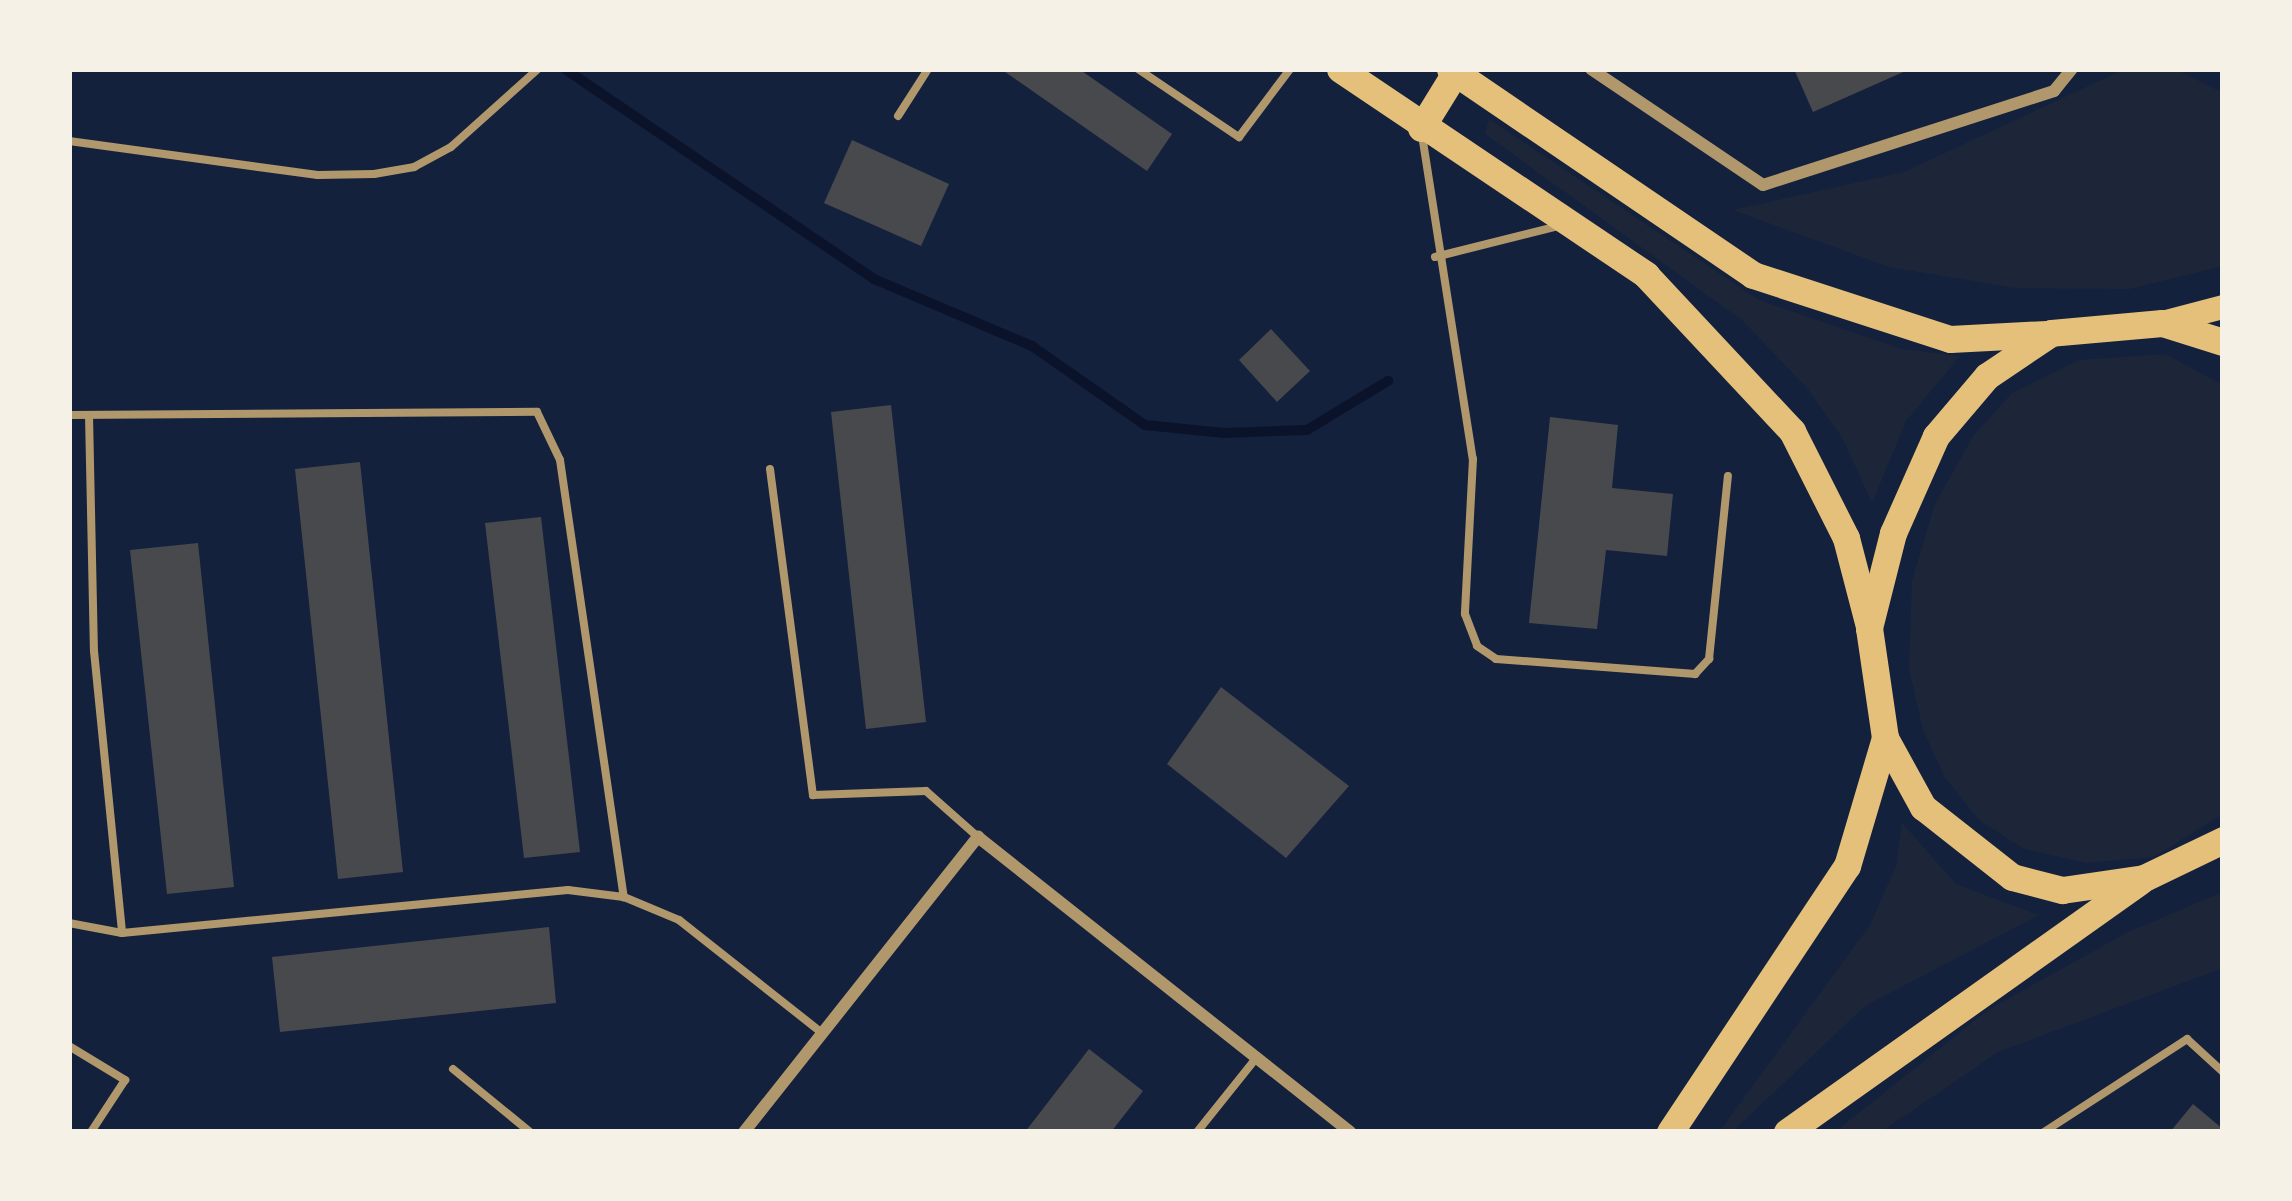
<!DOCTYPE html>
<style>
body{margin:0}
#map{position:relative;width:2292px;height:1201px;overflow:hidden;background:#14213d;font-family:"Times New Roman",serif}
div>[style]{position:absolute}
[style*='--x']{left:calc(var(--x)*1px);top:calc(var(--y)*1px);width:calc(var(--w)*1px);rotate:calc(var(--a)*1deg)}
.green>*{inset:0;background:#1d2539}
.stream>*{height:10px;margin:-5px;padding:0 5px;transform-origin:5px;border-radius:5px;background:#0b132b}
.building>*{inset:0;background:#48494c}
.service>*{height:8px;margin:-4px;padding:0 4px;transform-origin:4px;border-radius:4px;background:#b1986c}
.minor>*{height:12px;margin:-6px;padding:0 6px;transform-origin:6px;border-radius:6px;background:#b1986c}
.primary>*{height:24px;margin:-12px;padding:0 12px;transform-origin:12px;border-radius:12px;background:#e5c07b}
.trunk>*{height:27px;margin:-13.5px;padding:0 13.5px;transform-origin:13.5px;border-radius:13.5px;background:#e5c07b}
span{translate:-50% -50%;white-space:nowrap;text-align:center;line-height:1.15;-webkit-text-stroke:9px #f6f1e7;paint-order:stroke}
.frame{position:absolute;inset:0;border:72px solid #f6f1e7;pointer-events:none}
</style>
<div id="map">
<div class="green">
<i style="clip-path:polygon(2125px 69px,2175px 69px,2223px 93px,2223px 266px,2129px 289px,2016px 288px,1889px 267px,1733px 210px,1904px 172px)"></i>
<i style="clip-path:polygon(1489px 119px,1759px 300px,1901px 349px,1960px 356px,1906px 421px,1872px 503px,1843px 439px,1807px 388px,1743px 321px,1485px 134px)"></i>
<i style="clip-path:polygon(2165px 354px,2223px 385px,2223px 814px,2154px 857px,2087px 863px,2024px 849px,1979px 820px,1945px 778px,1923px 730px,1909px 669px,1912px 581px,1935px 504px,1973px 436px,2012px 393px,2079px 360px)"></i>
<i style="clip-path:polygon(1902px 823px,1956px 884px,2039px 915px,1865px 1006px,1732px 1132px,1719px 1132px,1870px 925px,1896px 866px)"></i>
<i style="clip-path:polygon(2223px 892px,2223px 968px,1998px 1052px,1881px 1132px,1835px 1132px,1988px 1010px,2128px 932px)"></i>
</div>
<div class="stream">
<i style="--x:565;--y:69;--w:374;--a:34.2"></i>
<i style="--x:874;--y:279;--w:172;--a:23"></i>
<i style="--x:1032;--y:346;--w:138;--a:35"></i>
<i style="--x:1145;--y:425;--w:79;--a:5.8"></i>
<i style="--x:1224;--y:433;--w:83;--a:-2.1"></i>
<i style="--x:1307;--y:430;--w:95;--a:-31.2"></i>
</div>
<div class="building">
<i style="clip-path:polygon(1001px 69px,1079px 69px,1172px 134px,1147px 171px)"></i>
<i style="clip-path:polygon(1794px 69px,1910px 69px,1813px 112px)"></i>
<i style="clip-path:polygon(852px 140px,949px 184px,921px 246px,824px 203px)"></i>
<i style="clip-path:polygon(1271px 329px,1310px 371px,1277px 402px,1239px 360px)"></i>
<i style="clip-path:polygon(891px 405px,926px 722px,866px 729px,831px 412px)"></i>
<i style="clip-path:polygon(1550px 417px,1618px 425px,1612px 488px,1673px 494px,1667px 556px,1606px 550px,1597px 629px,1529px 623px)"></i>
<i style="clip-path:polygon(360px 462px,403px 872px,338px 879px,295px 469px)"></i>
<i style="clip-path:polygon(541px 517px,580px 852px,524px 858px,485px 523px)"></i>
<i style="clip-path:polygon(198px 543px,234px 887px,167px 894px,130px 550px)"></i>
<i style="clip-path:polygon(1221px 687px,1349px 786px,1286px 858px,1167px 764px)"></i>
<i style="clip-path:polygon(549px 927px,556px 1003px,280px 1032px,272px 957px)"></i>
<i style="clip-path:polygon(1089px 1049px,1143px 1091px,1111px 1132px,1025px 1132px)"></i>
<i style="clip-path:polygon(2193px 1104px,2223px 1129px,2223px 1132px,2170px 1132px)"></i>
</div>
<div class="service">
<i style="--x:1138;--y:69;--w:122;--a:34"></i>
<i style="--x:1239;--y:137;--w:85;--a:-53.1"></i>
<i style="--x:898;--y:116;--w:56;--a:-57.4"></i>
<i style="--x:1422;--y:135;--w:328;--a:81.1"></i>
<i style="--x:1473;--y:459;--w:155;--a:93"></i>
<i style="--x:1465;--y:614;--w:34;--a:69"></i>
<i style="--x:1477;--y:646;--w:23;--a:34"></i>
<i style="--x:1496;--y:659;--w:200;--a:4.3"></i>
<i style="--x:1695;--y:674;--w:21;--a:-47"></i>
<i style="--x:1709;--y:659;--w:184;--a:-84.1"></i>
<i style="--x:69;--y:141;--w:251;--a:7.8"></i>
<i style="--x:318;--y:175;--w:56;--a:-1"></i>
<i style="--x:374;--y:174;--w:41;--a:-9.9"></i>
<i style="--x:414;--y:167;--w:42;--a:-28.4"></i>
<i style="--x:451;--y:147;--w:117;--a:-41.9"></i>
<i style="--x:1435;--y:257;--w:131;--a:-14.1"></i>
<i style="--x:69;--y:415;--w:468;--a:-0.4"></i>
<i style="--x:537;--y:412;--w:53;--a:64.4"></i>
<i style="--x:560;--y:460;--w:442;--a:81.7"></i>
<i style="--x:89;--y:415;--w:236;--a:88.8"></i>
<i style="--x:94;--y:651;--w:283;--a:84.3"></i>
<i style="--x:770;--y:469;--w:329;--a:82.5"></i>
<i style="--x:813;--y:795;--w:113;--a:-2"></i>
<i style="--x:926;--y:791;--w:69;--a:41.5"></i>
<i style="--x:69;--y:923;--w:54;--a:10.7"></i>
<i style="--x:122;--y:933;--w:448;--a:-5.5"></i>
<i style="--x:568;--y:890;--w:56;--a:7.1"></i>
<i style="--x:624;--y:897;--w:60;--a:22.7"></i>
<i style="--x:679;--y:920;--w:182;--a:38.3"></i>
<i style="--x:69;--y:1046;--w:66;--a:31.3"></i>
<i style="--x:125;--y:1080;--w:62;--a:123.2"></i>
<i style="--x:453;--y:1069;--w:99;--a:39.3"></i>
<i style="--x:1197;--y:1132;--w:96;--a:-51.3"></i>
<i style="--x:2044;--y:1132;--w:171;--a:-33"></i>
<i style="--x:2187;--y:1039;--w:49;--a:42.5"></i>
</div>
<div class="minor">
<i style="--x:1591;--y:69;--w:207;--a:34"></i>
<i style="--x:1763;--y:185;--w:306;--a:-17.9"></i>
<i style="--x:2054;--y:91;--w:28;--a:-51"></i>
<i style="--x:744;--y:1132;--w:377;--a:-51.6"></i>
<i style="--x:978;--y:837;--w:475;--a:38.4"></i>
</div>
<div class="primary">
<i style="--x:2162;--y:323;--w:63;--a:-14.7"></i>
</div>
<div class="trunk">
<i style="--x:1340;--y:69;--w:369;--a:33.9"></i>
<i style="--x:1646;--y:275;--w:214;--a:46.9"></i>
<i style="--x:1792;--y:431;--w:120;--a:63.2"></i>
<i style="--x:1846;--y:538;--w:91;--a:75.4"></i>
<i style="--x:1450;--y:69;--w:366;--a:34.2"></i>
<i style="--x:1753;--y:275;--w:207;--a:18"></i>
<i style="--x:1950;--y:339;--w:97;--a:-3"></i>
<i style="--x:1421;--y:128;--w:65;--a:-58.3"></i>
<i style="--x:2223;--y:342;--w:64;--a:-162.7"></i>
<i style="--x:2162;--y:323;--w:111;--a:174.9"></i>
<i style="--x:2051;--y:333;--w:77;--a:146.1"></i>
<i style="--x:1987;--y:376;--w:79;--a:130.4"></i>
<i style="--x:1936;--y:436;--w:106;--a:113.9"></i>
<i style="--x:1893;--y:533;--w:98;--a:104.2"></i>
<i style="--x:1869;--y:628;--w:111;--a:81.7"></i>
<i style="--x:1885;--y:738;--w:79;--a:61.2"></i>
<i style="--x:1923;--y:807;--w:113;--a:38.2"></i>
<i style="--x:2012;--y:877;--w:52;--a:14.6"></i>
<i style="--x:2062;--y:890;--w:83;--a:-8.3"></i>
<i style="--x:2144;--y:878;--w:88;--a:-25.7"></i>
<i style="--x:1670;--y:1132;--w:320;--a:-56.4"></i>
<i style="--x:1847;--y:866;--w:134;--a:-73.5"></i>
<i style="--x:1787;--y:1132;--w:433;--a:-35.4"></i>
</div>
<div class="frame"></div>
</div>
